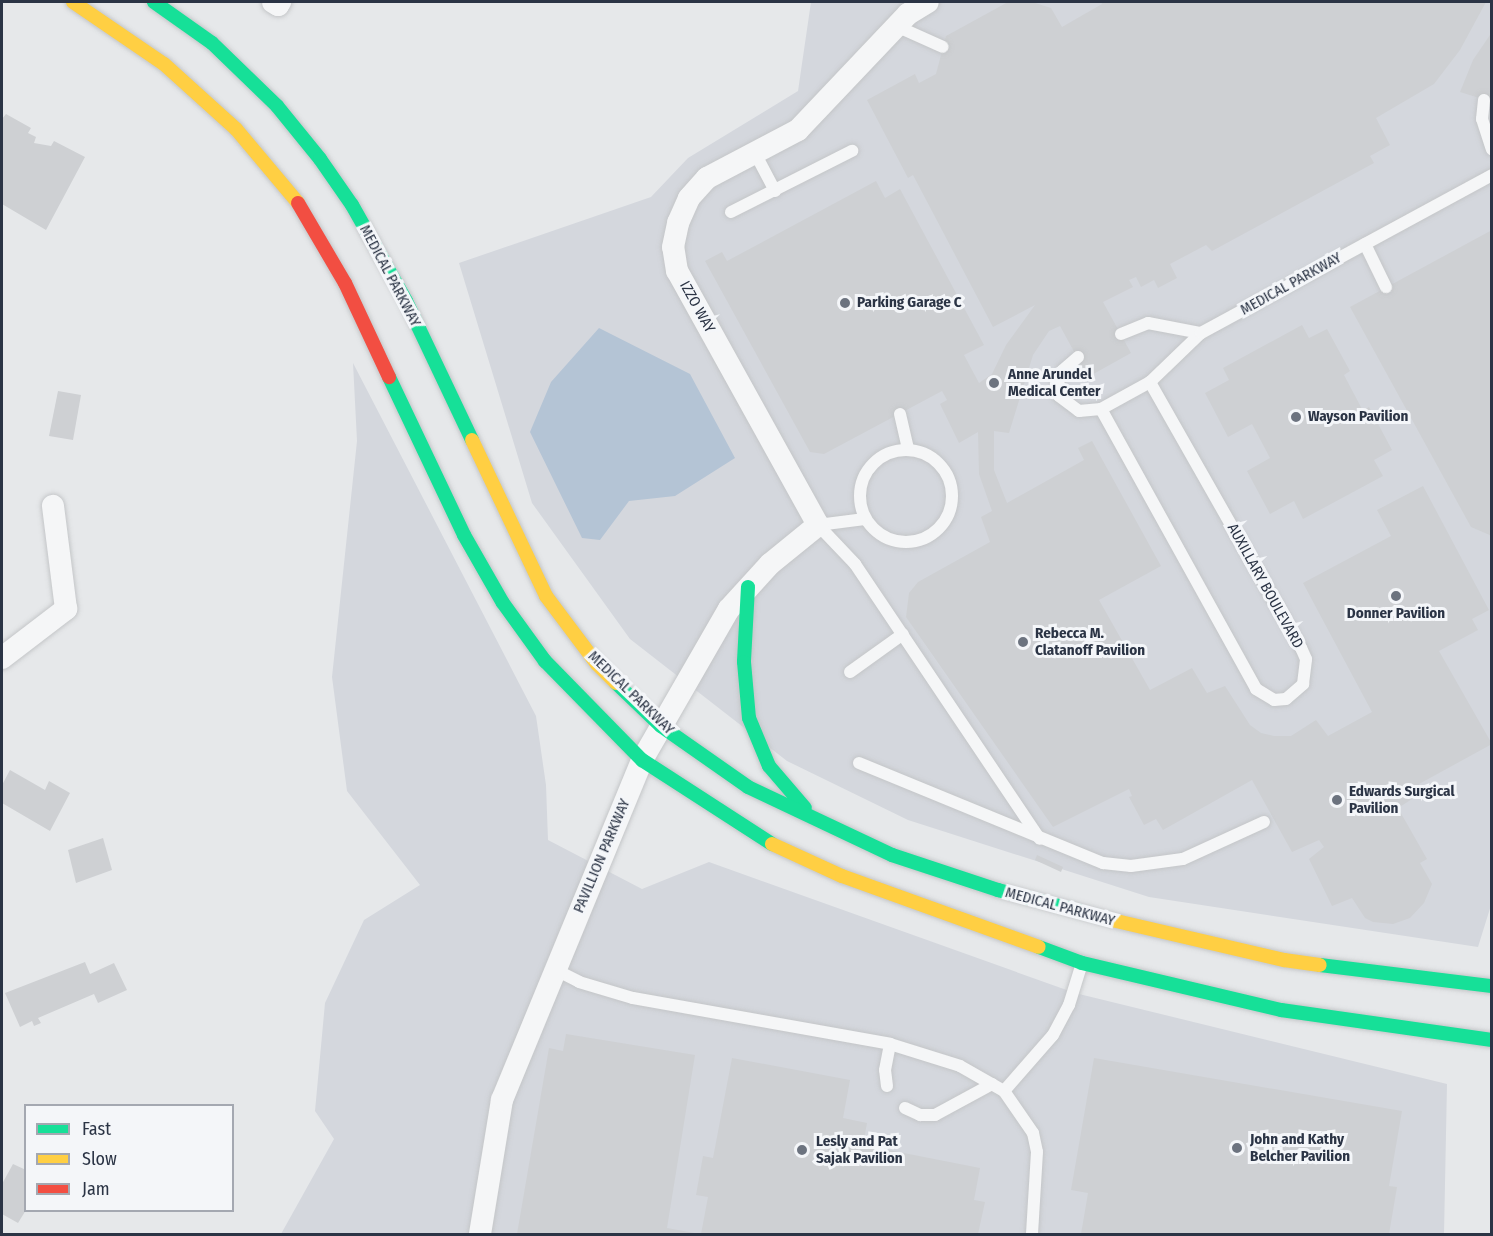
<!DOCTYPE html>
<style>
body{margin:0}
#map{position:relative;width:1493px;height:1236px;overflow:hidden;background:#e6e8ea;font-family:"Fira Sans Condensed",sans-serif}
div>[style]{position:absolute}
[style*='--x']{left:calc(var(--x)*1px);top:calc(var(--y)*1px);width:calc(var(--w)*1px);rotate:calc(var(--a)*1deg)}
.built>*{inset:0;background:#d4d7dd}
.water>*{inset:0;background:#b4c4d5}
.building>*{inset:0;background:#ced0d3}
.roads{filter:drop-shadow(0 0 2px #c4c6c8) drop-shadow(0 0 2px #c4c6c8)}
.lane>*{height:12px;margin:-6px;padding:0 6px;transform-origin:6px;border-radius:6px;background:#f5f6f7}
.lane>.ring{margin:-6px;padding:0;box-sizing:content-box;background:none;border:12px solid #f5f6f7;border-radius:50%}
.street>*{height:22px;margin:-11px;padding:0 11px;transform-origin:11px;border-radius:11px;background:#f5f6f7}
.fast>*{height:14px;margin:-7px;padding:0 7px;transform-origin:7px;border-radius:7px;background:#16e098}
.slow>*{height:14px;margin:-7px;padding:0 7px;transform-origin:7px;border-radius:7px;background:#ffcf43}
.jam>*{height:14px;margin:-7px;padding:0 7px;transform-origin:7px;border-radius:7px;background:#f24e42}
.dots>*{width:16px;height:16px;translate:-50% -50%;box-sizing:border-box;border:3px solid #f4f6f9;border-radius:50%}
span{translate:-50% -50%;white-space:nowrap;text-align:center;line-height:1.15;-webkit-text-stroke:6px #f4f6f9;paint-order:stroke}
.street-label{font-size:15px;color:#2b3445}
.poi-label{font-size:15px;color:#2b3445;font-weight:700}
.left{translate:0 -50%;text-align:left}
.frame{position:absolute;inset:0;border:3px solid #2b3445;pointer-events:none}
.legend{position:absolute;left:24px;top:1104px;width:210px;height:108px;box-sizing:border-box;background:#f4f6f9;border:2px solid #a4a8b1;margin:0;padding:8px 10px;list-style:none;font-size:18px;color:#2b3445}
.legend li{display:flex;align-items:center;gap:12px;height:30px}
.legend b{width:30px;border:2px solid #a4a8b1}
</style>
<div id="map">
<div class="built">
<i style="clip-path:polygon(811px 2px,1491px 2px,1492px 902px,1478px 947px,1149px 897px,908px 820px,787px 761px,630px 639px,532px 503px,459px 263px,651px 197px,688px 158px,798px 91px)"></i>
<i style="clip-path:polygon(353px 363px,536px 716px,546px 785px,548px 840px,642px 889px,709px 862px,1075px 993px,1447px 1084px,1444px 1234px,281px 1234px,334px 1139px,315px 1111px,325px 1003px,364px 920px,420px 885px,347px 791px,332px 677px,357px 441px)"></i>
</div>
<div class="water">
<i style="clip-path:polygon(599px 328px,690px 374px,735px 458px,675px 496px,629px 501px,600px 540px,582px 538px,530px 432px,551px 382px)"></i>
</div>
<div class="building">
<i style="clip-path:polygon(1008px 2px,1032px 2px,1051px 8px,1062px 27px,1102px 4px,1101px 2px,1486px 2px,1460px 50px,1434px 84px,1376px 118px,1390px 145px,1370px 156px,1374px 163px,1212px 251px,1206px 245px,1170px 264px,1177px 278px,1158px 288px,1154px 280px,1141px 287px,1136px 277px,1129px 280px,1133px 287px,1103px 302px,1131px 353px,1088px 377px,1060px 326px,1049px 331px,1033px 355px,1009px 433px,994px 431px,994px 470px,1007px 503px,1084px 460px,1078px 448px,1092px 441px,1161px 566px,1099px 600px,1150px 690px,1192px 668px,1207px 693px,1225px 686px,1250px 725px,1261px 733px,1274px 736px,1291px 736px,1316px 720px,1328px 736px,1372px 712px,1303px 583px,1391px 536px,1377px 510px,1423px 486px,1489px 610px,1472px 619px,1478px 630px,1439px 651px,1492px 744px,1419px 784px,1423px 792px,1398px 808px,1427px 859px,1420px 863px,1432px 884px,1424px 903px,1410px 918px,1393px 924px,1373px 922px,1365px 918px,1352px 898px,1332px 906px,1309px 859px,1324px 847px,1319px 840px,1292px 852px,1252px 780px,1163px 830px,1156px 819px,1144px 825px,1129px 797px,1132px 796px,1129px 789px,1053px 827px,906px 617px,909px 593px,918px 582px,990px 542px,981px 517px,992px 511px,979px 474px,978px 432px,959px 443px,940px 404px,947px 400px,942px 391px,824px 454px,810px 452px,705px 261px,722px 252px,727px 261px,876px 181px,885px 198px,900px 189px,984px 345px,964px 355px,979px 383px,992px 374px,1006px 345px,1035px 305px,993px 327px,913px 175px,908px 178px,867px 100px,915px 74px,919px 83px,936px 74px,946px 36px)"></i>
<i style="clip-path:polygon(1492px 32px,1492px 102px,1460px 92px,1473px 60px)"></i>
<i style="clip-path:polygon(6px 114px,31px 128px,28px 133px,36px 137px,34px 143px,51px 146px,54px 141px,85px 157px,46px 230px,2px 204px,2px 119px)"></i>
<i style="clip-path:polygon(1492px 230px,1492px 536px,1471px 527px,1350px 307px)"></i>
<i style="clip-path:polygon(1302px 325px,1309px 338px,1327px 329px,1350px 371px,1344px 375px,1363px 411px,1369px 407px,1392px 450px,1374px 460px,1383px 476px,1303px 519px,1294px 501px,1270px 514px,1247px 471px,1270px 458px,1252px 424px,1228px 437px,1205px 393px,1229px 380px,1223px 368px)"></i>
<i style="clip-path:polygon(58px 391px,81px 395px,73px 440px,49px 436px)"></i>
<i style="clip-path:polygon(10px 770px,45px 790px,49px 781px,70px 793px,50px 831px,2px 803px,2px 785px)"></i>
<i style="clip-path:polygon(103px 838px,112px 870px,76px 883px,68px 850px)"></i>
<i style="clip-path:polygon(1037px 855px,1063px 867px,1061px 872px,1035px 860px)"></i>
<i style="clip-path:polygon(85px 962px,90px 974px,114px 963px,127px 990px,98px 1003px,94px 994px,38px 1018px,41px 1023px,34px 1026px,32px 1021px,20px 1027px,5px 993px)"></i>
<i style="clip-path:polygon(566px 1034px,695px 1055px,667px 1228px,700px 1234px,517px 1234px,549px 1048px,563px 1051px)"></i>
<i style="clip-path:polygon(732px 1058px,850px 1080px,843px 1118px,867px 1123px,863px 1145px,980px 1168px,974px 1200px,985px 1202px,978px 1234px,701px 1234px,708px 1197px,696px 1195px,703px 1156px,713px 1158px)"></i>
<i style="clip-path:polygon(1094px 1058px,1402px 1111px,1389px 1186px,1397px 1187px,1389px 1234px,1081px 1234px,1088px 1193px,1071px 1190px)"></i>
<i style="clip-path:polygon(13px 1164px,26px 1170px,26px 1210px,18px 1223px,2px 1214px,2px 1184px)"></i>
</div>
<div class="roads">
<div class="lane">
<i style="--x:896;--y:26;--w:51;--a:24.1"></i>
<i style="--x:1484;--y:100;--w:19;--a:96"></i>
<i style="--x:1482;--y:119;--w:32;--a:72"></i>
<i style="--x:755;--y:153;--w:43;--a:62.2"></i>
<i style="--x:731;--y:212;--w:136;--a:-26.8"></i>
<i style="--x:1365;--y:244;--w:48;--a:64"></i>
<i style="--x:1121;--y:334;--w:29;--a:-22"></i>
<i style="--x:1148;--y:323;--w:54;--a:10.7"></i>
<i style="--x:1078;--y:357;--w:21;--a:139"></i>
<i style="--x:1062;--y:371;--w:16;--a:108"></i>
<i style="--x:1057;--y:386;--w:10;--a:79"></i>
<i style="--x:1059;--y:396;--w:25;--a:37"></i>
<i style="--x:1079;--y:411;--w:22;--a:-5"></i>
<i style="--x:1101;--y:409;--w:56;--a:-28.9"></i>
<i style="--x:1150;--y:382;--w:71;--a:-43.9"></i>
<i style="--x:1201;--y:333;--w:331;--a:-28.5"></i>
<i style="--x:1101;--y:409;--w:320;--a:61"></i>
<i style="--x:1256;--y:689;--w:21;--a:31"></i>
<i style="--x:1274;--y:700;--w:12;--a:-5"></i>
<i style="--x:1286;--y:699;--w:23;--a:-41"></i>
<i style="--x:1303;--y:684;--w:25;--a:-83"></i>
<i style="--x:1306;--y:659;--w:12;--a:-114"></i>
<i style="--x:1301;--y:648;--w:306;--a:-119.6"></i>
<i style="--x:900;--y:414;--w:36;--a:77"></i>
<i class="ring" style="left:860px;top:450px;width:80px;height:80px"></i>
<i style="--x:818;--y:525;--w:54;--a:46.5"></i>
<i style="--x:855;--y:564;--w:331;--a:56.1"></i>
<i style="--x:818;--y:525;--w:47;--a:-7.3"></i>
<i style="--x:850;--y:672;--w:65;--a:-35.6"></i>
<i style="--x:859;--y:763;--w:264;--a:22.3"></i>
<i style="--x:1103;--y:863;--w:28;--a:6"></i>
<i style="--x:1131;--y:866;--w:52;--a:-7.7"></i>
<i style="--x:1183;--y:859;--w:89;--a:-24.6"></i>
<i style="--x:554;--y:969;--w:28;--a:27"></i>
<i style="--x:579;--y:982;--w:56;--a:16.5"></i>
<i style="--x:633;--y:998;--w:261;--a:10.1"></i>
<i style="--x:890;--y:1044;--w:73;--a:17.4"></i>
<i style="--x:960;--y:1066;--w:51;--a:29.6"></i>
<i style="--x:1004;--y:1091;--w:51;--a:55.4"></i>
<i style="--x:1033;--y:1133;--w:19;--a:78"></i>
<i style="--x:1037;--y:1152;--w:82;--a:93.5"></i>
<i style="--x:887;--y:1086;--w:16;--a:-97"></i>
<i style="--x:885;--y:1070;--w:26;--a:-79"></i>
<i style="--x:1004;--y:1091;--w:74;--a:-48.8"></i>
<i style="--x:1053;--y:1035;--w:34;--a:-62"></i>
<i style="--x:1069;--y:1005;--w:44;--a:-72.8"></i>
<i style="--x:905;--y:1108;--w:17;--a:25"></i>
<i style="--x:920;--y:1115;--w:15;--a:0"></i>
<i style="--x:935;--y:1115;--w:65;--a:-28.5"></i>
</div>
<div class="street">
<i style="--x:273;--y:2;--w:6;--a:31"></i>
<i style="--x:278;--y:5;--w:4;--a:-56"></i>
<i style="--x:2;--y:658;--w:81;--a:-37.4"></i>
<i style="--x:66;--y:609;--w:104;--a:-97.2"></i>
<i style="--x:480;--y:1234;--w:136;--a:-80.7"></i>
<i style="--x:502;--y:1100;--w:368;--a:-67.6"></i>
<i style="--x:642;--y:760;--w:174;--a:-60.1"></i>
<i style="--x:729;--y:609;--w:61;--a:-47.7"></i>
<i style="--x:770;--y:564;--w:62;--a:-39.1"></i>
<i style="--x:818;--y:525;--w:291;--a:-119"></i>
<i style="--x:677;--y:271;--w:24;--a:-99"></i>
<i style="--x:673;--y:247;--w:25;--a:-78"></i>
<i style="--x:678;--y:223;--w:27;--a:-66"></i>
<i style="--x:689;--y:198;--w:27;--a:-48"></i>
<i style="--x:707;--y:178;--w:103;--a:-27.8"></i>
<i style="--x:798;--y:130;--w:160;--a:-46.5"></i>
<i style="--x:908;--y:14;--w:23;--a:-31"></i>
</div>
<div class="fast">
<i style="--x:154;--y:2;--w:71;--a:35.3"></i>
<i style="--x:212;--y:43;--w:91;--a:44.1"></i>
<i style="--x:277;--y:106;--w:68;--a:50.9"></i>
<i style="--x:320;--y:159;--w:56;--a:55.2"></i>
<i style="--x:352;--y:205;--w:110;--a:60.6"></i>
<i style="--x:406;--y:301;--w:154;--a:64.6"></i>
<i style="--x:389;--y:377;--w:175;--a:64.6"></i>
<i style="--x:464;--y:535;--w:78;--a:60.2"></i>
<i style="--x:503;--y:603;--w:72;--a:54.1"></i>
<i style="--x:545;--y:661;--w:139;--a:45.6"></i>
<i style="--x:642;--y:760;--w:155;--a:32.9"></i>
<i style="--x:748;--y:587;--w:75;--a:93.1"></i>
<i style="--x:744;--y:662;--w:56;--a:84.9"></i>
<i style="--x:749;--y:718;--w:52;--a:67.4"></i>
<i style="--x:769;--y:766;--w:55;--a:49.4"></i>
<i style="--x:616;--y:683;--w:62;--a:43.7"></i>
<i style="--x:661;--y:726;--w:106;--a:35"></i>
<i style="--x:748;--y:787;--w:159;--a:25.3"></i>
<i style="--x:892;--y:855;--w:112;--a:18.3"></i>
<i style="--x:998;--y:890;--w:118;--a:14.7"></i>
<i style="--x:1039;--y:947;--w:46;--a:20.4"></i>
<i style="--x:1082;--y:963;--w:204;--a:13.3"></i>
<i style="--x:1281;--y:1010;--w:213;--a:8.1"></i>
<i style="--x:1320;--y:965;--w:173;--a:7"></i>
</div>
<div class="slow">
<i style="--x:73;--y:2;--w:110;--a:34.3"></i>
<i style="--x:164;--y:64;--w:97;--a:42.1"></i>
<i style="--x:236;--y:129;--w:97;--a:50"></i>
<i style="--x:472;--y:440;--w:173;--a:64.6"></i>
<i style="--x:546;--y:596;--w:85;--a:53.1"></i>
<i style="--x:597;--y:664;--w:27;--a:45"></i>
<i style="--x:772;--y:844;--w:77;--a:24.6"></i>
<i style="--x:842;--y:876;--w:209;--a:19.8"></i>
<i style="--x:1112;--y:920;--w:177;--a:13.1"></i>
<i style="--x:1284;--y:960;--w:36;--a:8"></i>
</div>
<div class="jam">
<i style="--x:298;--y:203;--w:93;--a:59.6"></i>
<i style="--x:345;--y:283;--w:104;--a:64.9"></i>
</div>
</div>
<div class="dots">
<i style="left:845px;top:303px;background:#6c737f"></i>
<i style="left:994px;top:383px;background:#6c737f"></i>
<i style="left:1296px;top:417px;background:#6c737f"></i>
<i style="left:1396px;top:596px;background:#6c737f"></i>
<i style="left:1023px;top:642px;background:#6c737f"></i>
<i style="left:1337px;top:800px;background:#6c737f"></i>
<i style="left:1237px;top:1148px;background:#6c737f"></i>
<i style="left:802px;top:1150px;background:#6c737f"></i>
</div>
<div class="street-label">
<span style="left:390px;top:276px;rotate:62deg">MEDICAL PARKWAY</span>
<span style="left:1291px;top:284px;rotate:-29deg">MEDICAL PARKWAY</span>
<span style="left:697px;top:307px;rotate:61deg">IZZO WAY</span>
<span style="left:1265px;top:586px;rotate:61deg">AUXILLARY BOULEVARD</span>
<span style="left:631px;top:693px;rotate:44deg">MEDICAL PARKWAY</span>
<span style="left:602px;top:856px;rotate:-67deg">PAVILLION PARKWAY</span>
<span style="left:1060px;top:907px;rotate:15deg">MEDICAL PARKWAY</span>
</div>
<div class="poi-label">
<span class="left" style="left:857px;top:303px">Parking Garage C</span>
<span class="left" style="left:1008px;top:383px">Anne Arundel<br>Medical Center</span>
<span class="left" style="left:1308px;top:417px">Wayson Pavilion</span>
<span style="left:1396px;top:614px">Donner Pavilion</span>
<span class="left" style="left:1035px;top:642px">Rebecca M.<br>Clatanoff Pavilion</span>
<span class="left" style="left:1349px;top:800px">Edwards Surgical<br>Pavilion</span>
<span class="left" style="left:1250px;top:1148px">John and Kathy<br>Belcher Pavilion</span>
<span class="left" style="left:816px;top:1150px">Lesly and Pat<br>Sajak Pavilion</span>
</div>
<div class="frame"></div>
<ul class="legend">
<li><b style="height:8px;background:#16e098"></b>Fast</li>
<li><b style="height:8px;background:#ffcf43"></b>Slow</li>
<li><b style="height:8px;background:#f24e42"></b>Jam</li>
</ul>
</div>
